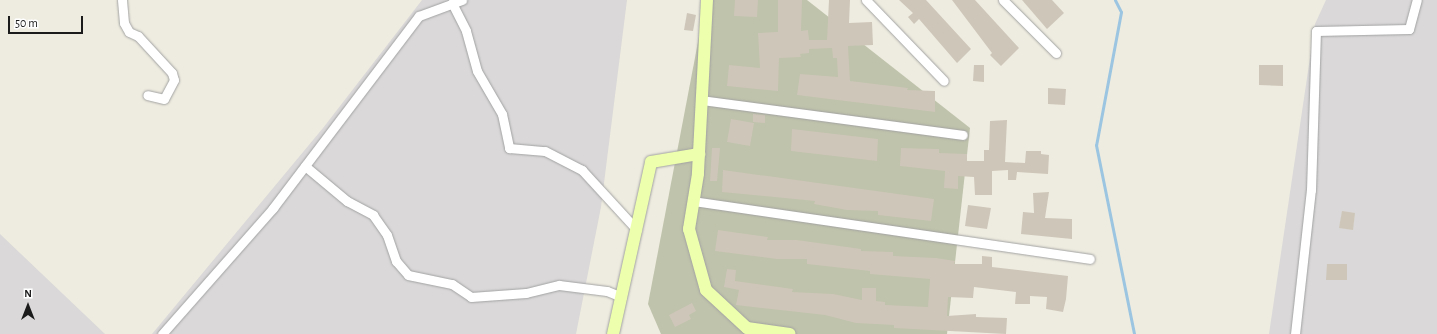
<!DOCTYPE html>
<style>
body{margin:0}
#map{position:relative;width:1437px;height:334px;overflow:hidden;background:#eeece0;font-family:"Alegreya Sans",sans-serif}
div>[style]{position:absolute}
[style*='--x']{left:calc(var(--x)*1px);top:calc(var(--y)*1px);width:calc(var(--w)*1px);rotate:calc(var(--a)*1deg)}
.residential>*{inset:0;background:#dad8d8}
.construction>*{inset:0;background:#bfc3ab}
.stream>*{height:3px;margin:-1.5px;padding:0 1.5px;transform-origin:1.5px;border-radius:1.5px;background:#9bc5e1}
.building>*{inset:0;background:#cec6b9}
.roads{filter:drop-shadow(0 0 1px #a2a2a2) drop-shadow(0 0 1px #a2a2a2)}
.street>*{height:9px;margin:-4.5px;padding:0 4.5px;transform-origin:4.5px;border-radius:4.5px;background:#fff}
.secondary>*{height:12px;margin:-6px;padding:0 6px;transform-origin:6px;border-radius:6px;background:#edffad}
span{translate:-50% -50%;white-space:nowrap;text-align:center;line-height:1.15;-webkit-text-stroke:4px #fff;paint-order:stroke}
.north{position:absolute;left:8px;top:286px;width:40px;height:40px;-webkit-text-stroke:3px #fff;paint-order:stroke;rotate:0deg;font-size:11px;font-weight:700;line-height:16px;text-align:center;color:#1b1b1b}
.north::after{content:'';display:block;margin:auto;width:14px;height:18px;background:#1b1b1b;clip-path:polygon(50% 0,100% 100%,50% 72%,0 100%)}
.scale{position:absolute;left:8px;top:16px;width:75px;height:18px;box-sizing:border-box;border:2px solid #1b1b1b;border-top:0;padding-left:5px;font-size:12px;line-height:14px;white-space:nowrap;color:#1b1b1b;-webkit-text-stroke:3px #fff;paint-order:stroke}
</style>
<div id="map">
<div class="residential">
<i style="clip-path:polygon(422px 0,627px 0,601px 207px,576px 334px,152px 334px,323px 128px)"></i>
<i style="clip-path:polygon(1326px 0,1437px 0,1437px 334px,1269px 334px,1315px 24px)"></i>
<i style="clip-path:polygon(0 234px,105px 334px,0 334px)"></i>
</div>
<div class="construction">
<i style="clip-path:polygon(706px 0,807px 0,970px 128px,947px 334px,661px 334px,648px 304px)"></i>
</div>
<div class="stream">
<i style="--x:1115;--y:0;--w:13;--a:63"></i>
<i style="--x:1121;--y:12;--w:135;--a:100.6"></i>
<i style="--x:1096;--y:145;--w:193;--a:78.6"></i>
</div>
<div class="building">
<i style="clip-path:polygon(735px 0,758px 0,757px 17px,734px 16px)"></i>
<i style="clip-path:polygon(778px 0,802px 0,801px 31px,808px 30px,809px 40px,827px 40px,829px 0,850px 0,849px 23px,872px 22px,873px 45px,848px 46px,850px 81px,908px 88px,907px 90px,935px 91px,935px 112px,797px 95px,800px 74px,838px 77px,837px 58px,833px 58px,832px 48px,809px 49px,809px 53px,800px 54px,801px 57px,779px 58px,778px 91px,727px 86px,729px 65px,760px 68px,758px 33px,778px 32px)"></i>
<i style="clip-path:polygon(899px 0,926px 0,971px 49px,957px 63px,919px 19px,914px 24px,908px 17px,913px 13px)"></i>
<i style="clip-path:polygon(952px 0,975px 0,1019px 48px,1001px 66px,990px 55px,992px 53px)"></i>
<i style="clip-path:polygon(1022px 0,1052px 0,1064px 13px,1047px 29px)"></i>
<i style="clip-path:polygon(687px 13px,696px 15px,693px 31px,684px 30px)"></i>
<i style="clip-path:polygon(974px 65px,984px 65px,984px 82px,973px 81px)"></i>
<i style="clip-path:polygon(1259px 65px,1283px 65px,1283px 86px,1259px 85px)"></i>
<i style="clip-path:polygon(1048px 88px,1066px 89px,1065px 105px,1048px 104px)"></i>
<i style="clip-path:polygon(753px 114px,765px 115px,765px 123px,753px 122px)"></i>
<i style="clip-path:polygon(731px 119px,754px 123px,750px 146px,727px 142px)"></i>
<i style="clip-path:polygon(1007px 120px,1005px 162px,1025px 163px,1026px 151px,1041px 151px,1041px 154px,1049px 155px,1048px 174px,1017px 172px,1016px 180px,1008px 180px,1008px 170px,992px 171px,992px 195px,975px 195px,974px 177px,958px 176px,958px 189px,944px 188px,945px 171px,900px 166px,901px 148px,939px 149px,939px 153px,967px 154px,967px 161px,984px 161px,984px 150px,989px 150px,990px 121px)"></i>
<i style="clip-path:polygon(792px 129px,878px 139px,877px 161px,791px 151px)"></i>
<i style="clip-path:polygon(712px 148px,720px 148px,717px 181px,710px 181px)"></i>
<i style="clip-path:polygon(723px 170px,934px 199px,931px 221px,878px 215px,878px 211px,847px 210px,814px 204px,815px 201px,722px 192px)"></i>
<i style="clip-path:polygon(1049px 192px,1045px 218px,1072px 219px,1072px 239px,1021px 234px,1023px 212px,1034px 213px,1033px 193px)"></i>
<i style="clip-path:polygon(968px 205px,991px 208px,987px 229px,965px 226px)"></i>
<i style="clip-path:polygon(1342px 211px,1355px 213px,1353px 230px,1339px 228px)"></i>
<i style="clip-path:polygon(718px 230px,768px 237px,767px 240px,797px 240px,861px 249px,861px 251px,893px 252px,893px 256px,936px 258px,955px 261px,954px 264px,982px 264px,982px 256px,992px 257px,992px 267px,1068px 276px,1066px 299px,1063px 312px,1046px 309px,1047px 297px,1030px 296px,1030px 304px,1015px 304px,1016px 292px,974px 287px,973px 298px,948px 297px,947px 316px,976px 314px,976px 317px,1007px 318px,1006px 334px,894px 328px,894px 325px,856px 323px,825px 315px,736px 305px,739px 290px,724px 287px,727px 269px,736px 270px,735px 281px,793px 289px,792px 292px,833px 294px,862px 300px,862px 288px,876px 288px,876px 301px,885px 302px,885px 305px,928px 307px,930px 279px,870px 274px,870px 271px,807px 264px,807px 259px,777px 259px,715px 251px)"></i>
<i style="clip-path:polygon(1327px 264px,1347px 264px,1347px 280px,1326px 280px)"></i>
<i style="clip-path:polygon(692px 303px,696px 311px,689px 315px,691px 319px,675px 327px,669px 315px)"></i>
</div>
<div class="roads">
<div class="street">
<i style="--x:122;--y:0;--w:23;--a:85"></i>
<i style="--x:124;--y:23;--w:10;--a:61"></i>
<i style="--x:129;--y:32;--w:10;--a:24"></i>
<i style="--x:138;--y:36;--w:50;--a:47.4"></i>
<i style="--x:172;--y:73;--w:7;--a:74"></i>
<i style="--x:174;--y:80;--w:21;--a:118"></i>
<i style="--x:164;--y:99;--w:17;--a:-167"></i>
<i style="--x:866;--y:0;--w:112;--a:46.1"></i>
<i style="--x:1003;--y:0;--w:75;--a:45"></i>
<i style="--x:452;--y:3;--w:31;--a:63"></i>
<i style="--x:466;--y:31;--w:41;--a:74.6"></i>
<i style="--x:477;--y:71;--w:50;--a:59.8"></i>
<i style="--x:502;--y:114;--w:35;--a:78"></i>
<i style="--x:509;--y:148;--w:36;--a:5"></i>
<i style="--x:545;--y:151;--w:42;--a:27.2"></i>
<i style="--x:582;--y:170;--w:81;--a:47.5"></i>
<i style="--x:701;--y:100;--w:264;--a:7.6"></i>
<i style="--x:305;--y:166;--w:55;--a:39.8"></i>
<i style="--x:347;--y:201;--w:30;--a:28"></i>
<i style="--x:373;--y:215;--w:24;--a:55"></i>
<i style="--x:387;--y:235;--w:28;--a:71"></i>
<i style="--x:396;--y:261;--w:18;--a:49"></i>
<i style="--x:408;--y:275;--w:45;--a:11.6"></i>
<i style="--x:452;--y:284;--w:23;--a:34"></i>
<i style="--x:471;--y:297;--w:55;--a:-4.2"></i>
<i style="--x:526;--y:293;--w:34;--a:-14"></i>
<i style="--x:559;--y:285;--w:48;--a:7.1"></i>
<i style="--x:607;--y:291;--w:16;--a:22"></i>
<i style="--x:693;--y:201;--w:401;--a:8.3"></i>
<i style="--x:162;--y:334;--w:168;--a:-48.6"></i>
<i style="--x:273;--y:208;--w:241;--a:-52.8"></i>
<i style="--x:419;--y:16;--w:46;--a:-20.4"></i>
<i style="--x:1295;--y:334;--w:145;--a:-83.7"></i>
<i style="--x:1311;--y:190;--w:159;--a:-88.2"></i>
<i style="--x:1316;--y:31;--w:93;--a:-1.2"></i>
<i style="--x:1409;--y:29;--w:30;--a:-75"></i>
</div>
<div class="secondary">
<i style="--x:707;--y:0;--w:174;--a:93"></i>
<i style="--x:698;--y:174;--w:56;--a:99.3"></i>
<i style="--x:689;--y:229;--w:63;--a:74.4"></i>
<i style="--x:706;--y:290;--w:56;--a:42.8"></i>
<i style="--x:747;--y:328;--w:43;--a:7.9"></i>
<i style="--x:613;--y:334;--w:176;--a:-77.5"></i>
<i style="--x:651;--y:162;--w:49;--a:-9.5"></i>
</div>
</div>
<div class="north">N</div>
<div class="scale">50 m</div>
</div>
